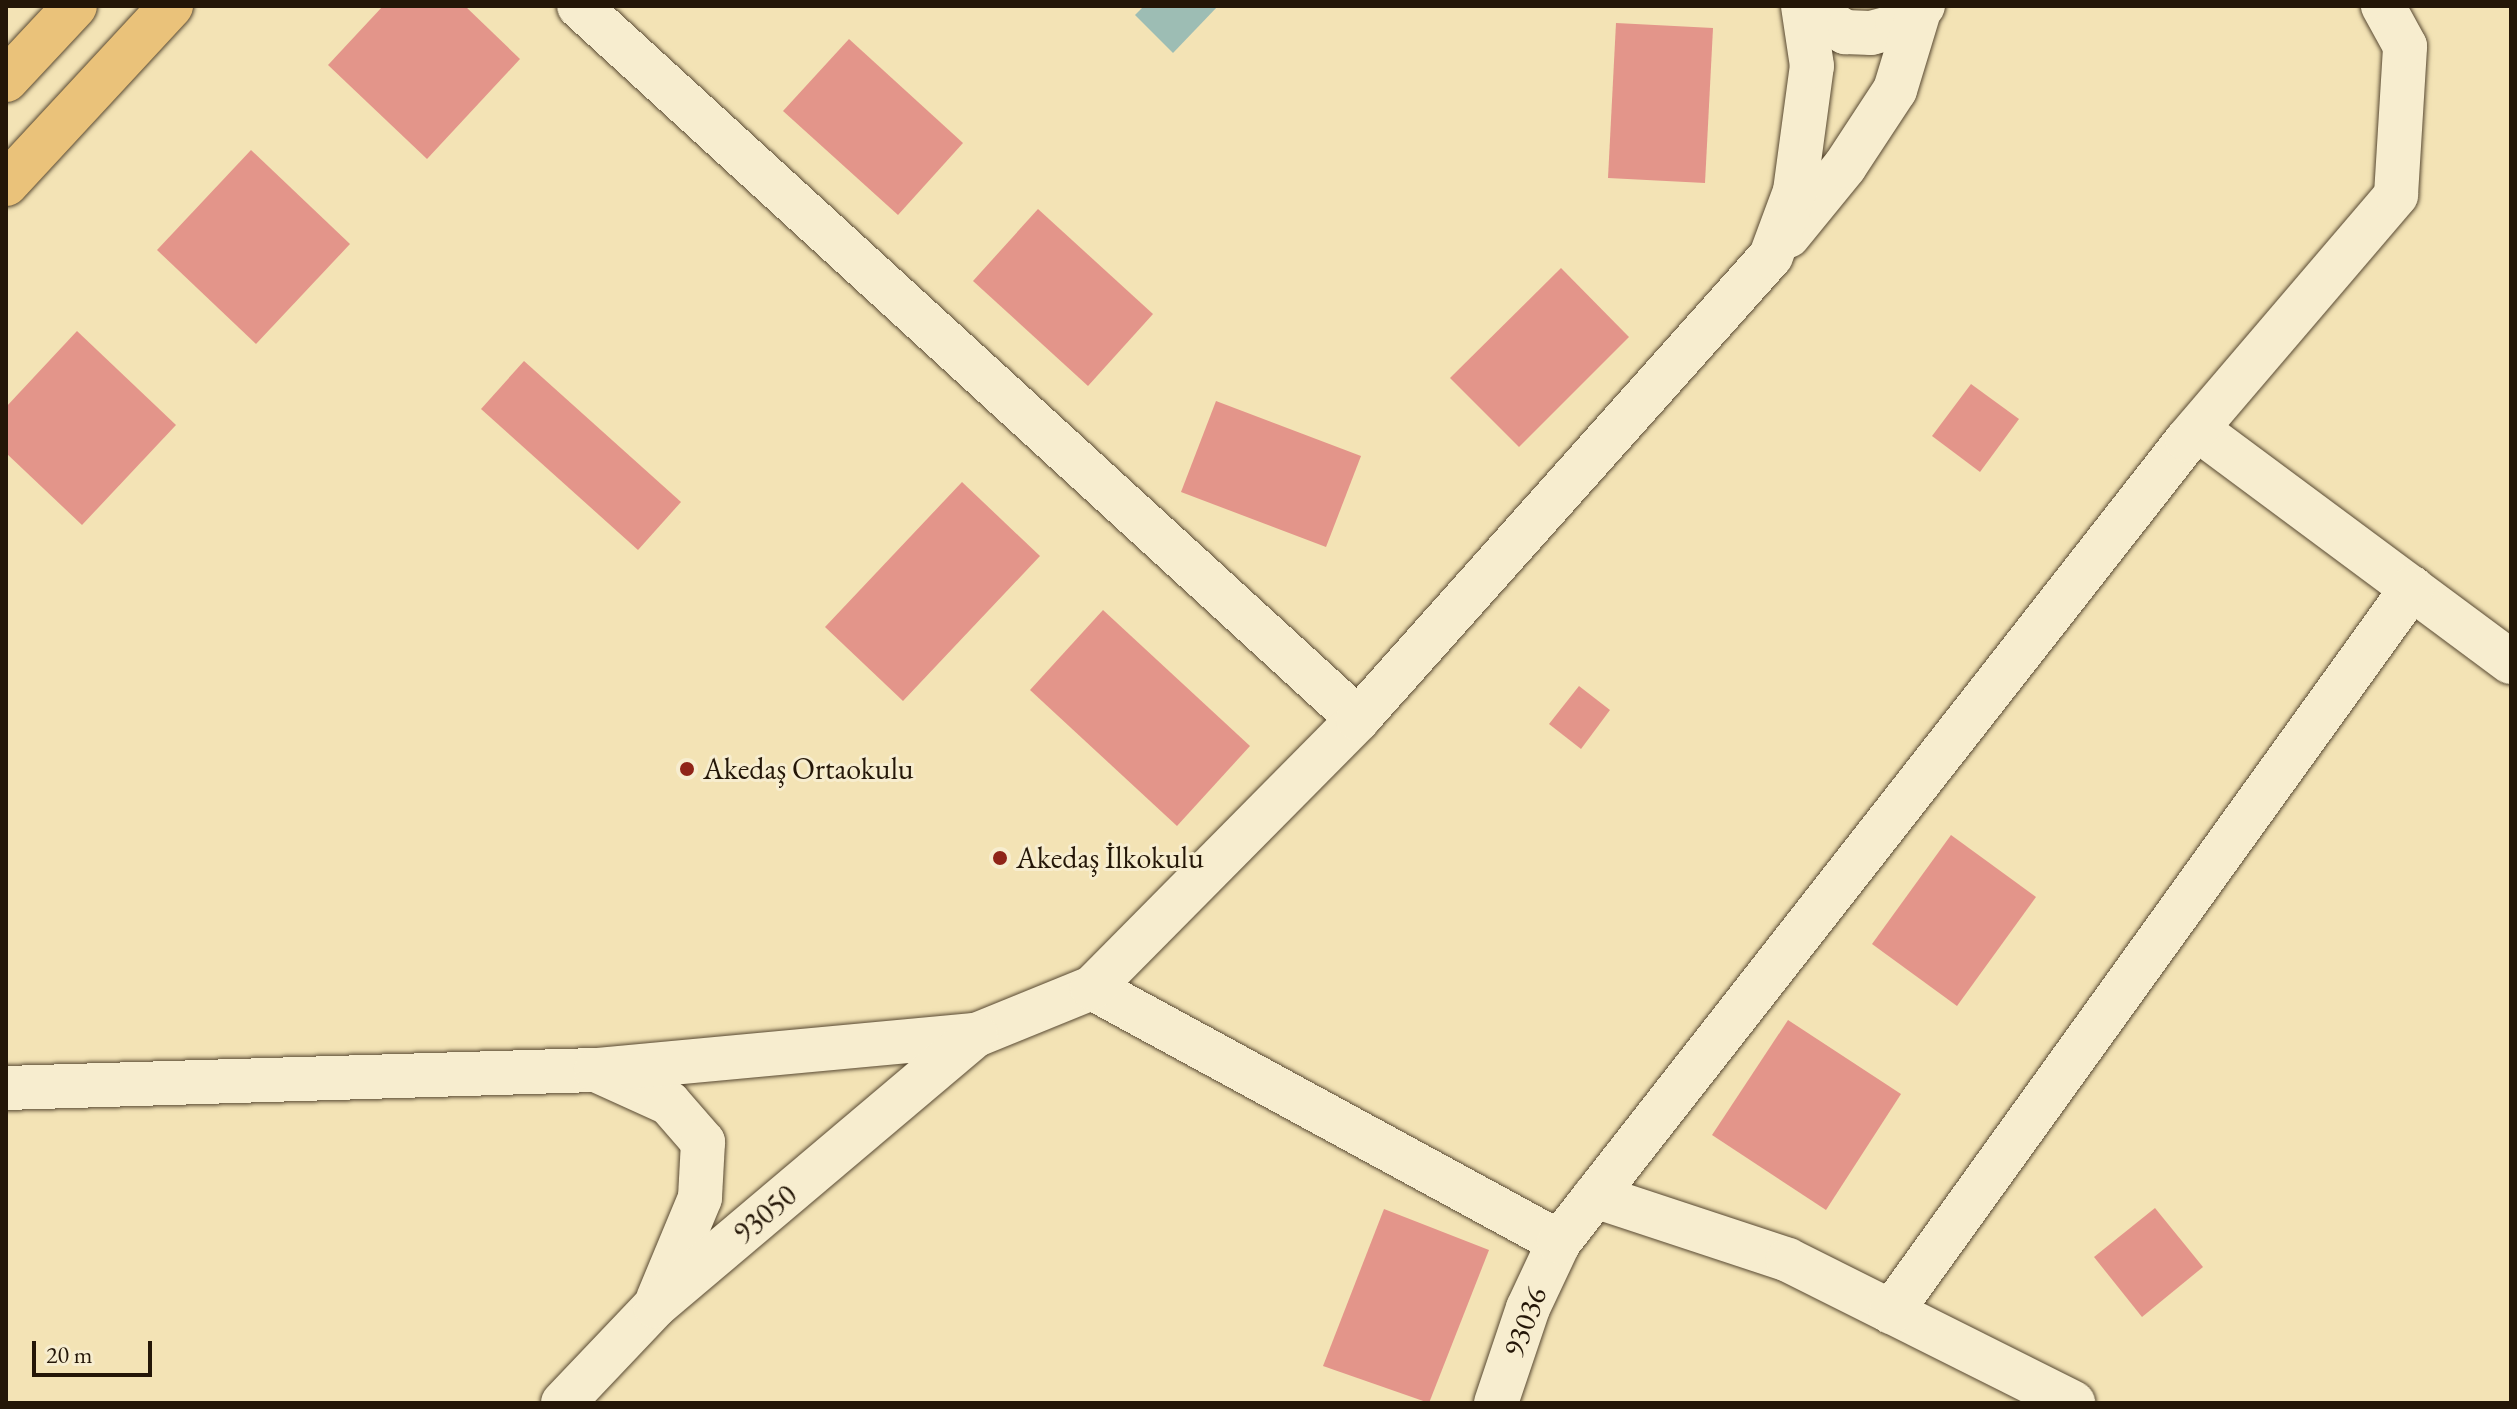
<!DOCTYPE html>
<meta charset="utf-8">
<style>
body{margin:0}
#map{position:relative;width:2517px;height:1409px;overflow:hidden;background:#f3e3b5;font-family:"EB Garamond",serif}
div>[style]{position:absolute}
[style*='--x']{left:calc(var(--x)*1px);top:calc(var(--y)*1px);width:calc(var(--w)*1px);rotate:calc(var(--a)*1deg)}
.water>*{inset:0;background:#9dbdb4}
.building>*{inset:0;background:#e3958a}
.roads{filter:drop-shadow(0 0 2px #584932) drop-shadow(0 0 2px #584932)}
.minor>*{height:44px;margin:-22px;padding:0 22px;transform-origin:22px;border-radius:22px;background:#f7edcf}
.major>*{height:44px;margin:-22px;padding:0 22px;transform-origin:22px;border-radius:22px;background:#eac27a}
.dots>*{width:22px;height:22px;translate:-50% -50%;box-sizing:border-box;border:4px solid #f7edcf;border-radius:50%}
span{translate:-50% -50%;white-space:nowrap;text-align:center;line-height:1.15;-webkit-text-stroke:6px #f7edcf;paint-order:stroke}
.poi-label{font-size:30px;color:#241607}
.left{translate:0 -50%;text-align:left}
.street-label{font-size:30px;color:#241607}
.frame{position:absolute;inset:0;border:8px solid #241607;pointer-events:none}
.scale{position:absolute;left:32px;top:1341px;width:120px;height:36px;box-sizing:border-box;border:4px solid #241607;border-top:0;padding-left:10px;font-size:24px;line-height:28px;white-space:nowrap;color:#241607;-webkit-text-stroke:6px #f7edcf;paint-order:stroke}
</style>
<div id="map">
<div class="water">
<i style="clip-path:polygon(1144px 6px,1218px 6px,1173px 53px,1135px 15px)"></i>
</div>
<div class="building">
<i style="clip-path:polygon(383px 6px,465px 6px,520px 59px,427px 159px,328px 65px)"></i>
<i style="clip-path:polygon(1616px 23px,1713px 28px,1705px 183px,1608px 178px)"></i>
<i style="clip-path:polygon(849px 39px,963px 143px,898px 215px,783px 111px)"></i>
<i style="clip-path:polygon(251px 150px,350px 244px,256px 344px,157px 250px)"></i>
<i style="clip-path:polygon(1038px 209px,1153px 314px,1088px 386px,973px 281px)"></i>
<i style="clip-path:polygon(1561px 268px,1629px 337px,1519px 447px,1450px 378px)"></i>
<i style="clip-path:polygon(77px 331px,176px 425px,82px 525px,6px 453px,6px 407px)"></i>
<i style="clip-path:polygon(524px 361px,681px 502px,638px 550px,481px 409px)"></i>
<i style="clip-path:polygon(1971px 384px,2019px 419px,1980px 472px,1932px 436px)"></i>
<i style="clip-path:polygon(1216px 401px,1361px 456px,1326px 547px,1181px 492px)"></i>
<i style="clip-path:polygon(962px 482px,1040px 556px,903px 701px,825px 627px)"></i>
<i style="clip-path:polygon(1103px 610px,1250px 746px,1177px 826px,1030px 690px)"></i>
<i style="clip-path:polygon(1579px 686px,1610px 710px,1581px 749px,1549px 724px)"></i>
<i style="clip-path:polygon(1951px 835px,2036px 897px,1957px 1006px,1872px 944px)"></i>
<i style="clip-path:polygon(1788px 1020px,1901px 1094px,1826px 1210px,1712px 1135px)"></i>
<i style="clip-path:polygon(2155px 1208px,2203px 1267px,2142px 1317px,2094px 1257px)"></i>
<i style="clip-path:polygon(1384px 1209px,1489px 1250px,1429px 1403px,1323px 1366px)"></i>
</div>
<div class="roads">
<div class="minor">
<i style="--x:579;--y:6;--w:1056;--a:42.47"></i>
<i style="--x:1804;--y:6;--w:49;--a:32.4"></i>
<i style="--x:1845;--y:32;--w:26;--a:2"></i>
<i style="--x:1871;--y:33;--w:27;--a:-15"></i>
<i style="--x:1897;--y:26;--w:33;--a:-38"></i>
<i style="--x:1788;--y:236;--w:90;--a:-50.8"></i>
<i style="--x:1845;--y:166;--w:91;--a:-56.7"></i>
<i style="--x:1895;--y:90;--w:83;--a:-73.1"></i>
<i style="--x:2197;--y:429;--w:391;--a:36.6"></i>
<i style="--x:1092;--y:988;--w:532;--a:28.54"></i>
<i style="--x:598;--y:1071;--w:78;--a:24.3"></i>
<i style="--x:669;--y:1103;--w:52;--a:48.9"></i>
<i style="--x:703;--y:1142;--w:56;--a:93.1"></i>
<i style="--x:700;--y:1198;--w:109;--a:112.6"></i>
<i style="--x:6;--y:1088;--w:590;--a:-1.75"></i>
<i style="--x:596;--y:1070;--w:382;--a:-5.3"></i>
<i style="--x:976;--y:1035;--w:125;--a:-22.1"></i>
<i style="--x:1092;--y:988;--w:378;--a:-45.3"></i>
<i style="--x:1358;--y:719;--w:620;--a:-48.27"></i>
<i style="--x:1771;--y:256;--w:69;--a:-69.7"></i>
<i style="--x:1795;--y:191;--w:126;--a:-82.3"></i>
<i style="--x:1812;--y:66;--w:61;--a:-98.5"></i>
<i style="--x:1595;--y:1196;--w:203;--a:18.3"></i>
<i style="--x:1788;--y:1260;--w:319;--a:26.6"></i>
<i style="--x:1891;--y:1312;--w:892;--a:-54.26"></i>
<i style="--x:563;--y:1403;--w:134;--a:-46.5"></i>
<i style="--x:655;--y:1306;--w:420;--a:-40.2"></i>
<i style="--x:1496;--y:1403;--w:100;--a:-71.4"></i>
<i style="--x:1528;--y:1308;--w:73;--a:-64.8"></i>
<i style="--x:1559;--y:1242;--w:1019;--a:-51.94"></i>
<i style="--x:2187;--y:440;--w:322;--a:-49.5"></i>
<i style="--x:2396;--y:195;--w:149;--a:-86.5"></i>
<i style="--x:2405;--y:46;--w:46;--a:-118.8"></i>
</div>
<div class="major">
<i style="--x:6;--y:80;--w:101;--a:-47"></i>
<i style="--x:6;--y:184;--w:243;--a:-47.2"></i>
</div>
</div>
<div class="dots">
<i style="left:687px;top:769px;background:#8f2418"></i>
<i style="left:1000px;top:858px;background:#8f2418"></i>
</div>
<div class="poi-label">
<span class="left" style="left:703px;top:769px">Akedaş Ortaokulu</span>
<span class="left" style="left:1016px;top:858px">Akedaş İlkokulu</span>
</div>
<div class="street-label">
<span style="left:765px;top:1214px;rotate:-40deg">93050</span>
<span style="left:1525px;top:1322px;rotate:-69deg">93036</span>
</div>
<div class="frame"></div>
<div class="scale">20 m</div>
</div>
